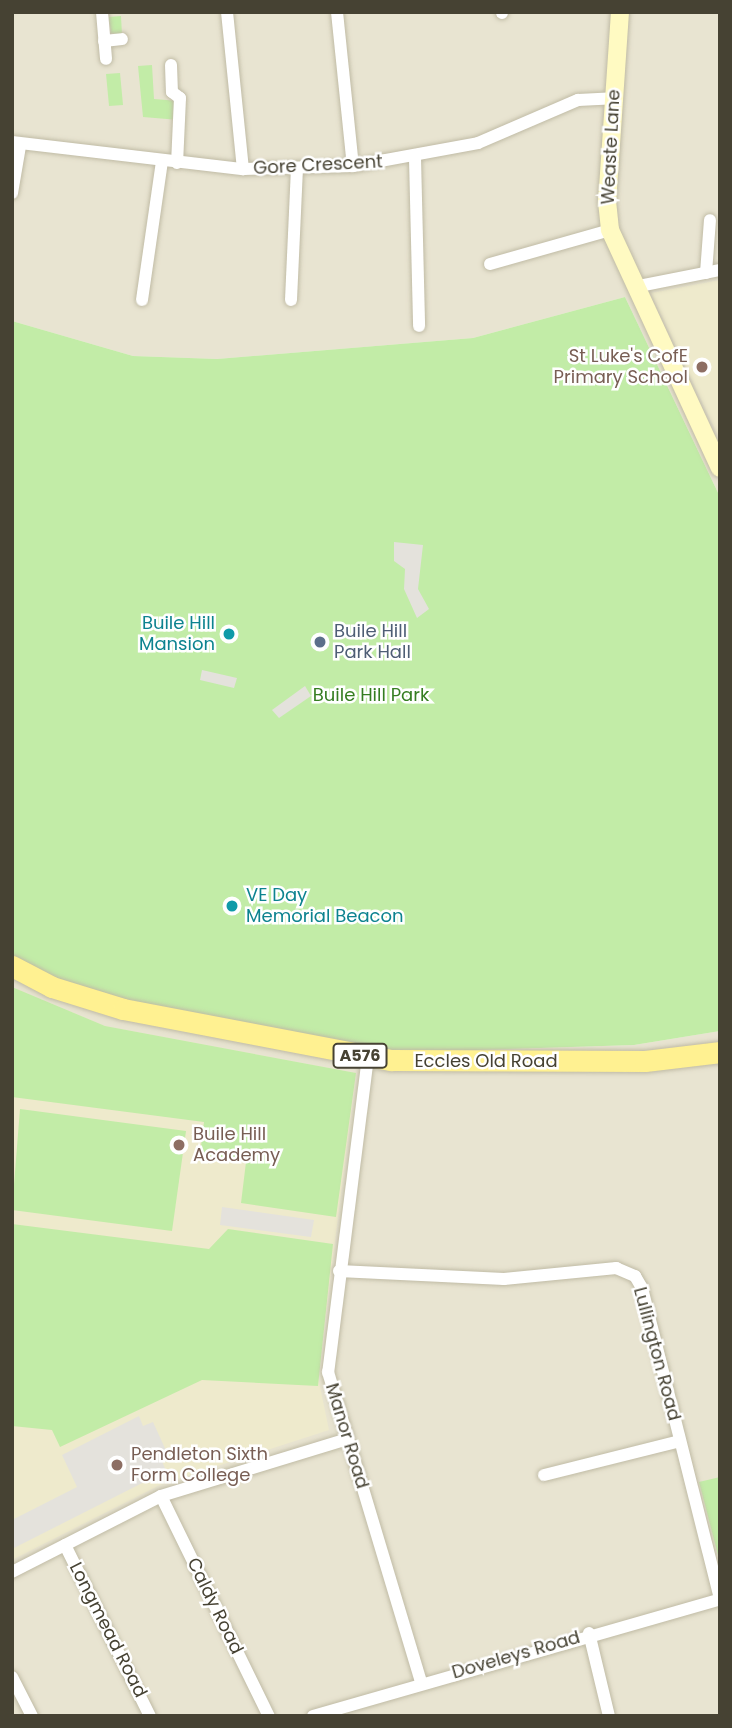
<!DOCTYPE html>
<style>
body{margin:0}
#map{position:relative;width:732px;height:1728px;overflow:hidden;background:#f4f1e3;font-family:Poppins,sans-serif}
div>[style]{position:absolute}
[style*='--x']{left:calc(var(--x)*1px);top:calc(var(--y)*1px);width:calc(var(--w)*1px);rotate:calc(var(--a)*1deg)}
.residential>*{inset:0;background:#e8e4d1}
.education>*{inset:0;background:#eeeacc}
.green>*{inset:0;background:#c2eca7}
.parking>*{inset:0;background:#e4e2dc}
.roads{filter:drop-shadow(0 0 2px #c0bba5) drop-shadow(0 0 2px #c0bba5)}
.minor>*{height:12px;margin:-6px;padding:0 6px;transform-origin:6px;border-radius:6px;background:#fff}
.secondary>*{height:18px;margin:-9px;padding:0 9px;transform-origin:9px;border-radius:9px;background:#fffac2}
.primary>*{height:21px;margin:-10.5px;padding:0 10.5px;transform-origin:10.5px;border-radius:10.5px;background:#fff191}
.dots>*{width:19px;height:19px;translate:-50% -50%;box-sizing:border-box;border:4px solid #fff;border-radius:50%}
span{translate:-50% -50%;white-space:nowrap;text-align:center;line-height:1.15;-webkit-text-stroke:5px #fff;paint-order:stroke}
.shield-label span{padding:2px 5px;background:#fff;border:2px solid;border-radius:5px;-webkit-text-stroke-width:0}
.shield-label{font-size:16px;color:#464233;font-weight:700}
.street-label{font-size:18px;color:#464233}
.education-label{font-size:18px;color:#785e54}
.right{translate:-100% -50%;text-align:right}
.left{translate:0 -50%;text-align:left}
.culture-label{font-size:18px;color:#0d838f}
.service-label{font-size:18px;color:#4e5e75}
.park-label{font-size:18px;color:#357d21}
.frame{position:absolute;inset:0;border:14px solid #464233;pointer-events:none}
</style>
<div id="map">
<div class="residential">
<i style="clip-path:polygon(12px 12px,720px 12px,720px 497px,625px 297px,473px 338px,217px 359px,133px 356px,12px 321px)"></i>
<i style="clip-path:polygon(12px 957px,363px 1049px,414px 1052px,634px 1045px,720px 1031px,720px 1716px,12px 1716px)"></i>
</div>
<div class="education">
<i style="clip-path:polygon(720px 280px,720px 440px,651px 293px)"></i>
<i style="clip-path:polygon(12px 987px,105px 1026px,356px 1073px,318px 1377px,329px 1430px,162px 1484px,12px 1560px)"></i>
</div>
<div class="green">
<i style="clip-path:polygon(121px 16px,122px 35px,111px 33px,109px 17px)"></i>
<i style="clip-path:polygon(152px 65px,154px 99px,179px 101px,179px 120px,143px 117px,138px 66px)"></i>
<i style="clip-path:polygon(120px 73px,123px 105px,109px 106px,106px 74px)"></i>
<i style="clip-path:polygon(625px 297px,720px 497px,720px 1031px,634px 1045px,414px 1052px,363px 1049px,87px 994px,12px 957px,12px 321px,133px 356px,217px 359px,473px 338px)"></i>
<i style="clip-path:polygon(12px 987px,105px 1026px,356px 1073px,336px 1217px,241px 1203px,246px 1162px,200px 1154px,204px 1122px,12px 1097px)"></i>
<i style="clip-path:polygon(20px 1109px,186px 1131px,172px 1231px,12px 1210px)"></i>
<i style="clip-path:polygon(12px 1224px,209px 1249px,228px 1229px,333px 1244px,318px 1386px,202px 1380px,60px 1447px,52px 1430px,12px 1426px)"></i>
<i style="clip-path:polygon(720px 1477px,720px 1563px,699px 1482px)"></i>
</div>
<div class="parking">
<i style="clip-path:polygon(394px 542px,423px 545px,418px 589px,429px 609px,417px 618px,404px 589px,405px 569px,394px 561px)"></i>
<i style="clip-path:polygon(202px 670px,237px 678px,234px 688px,200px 680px)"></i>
<i style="clip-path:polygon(305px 686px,311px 696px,279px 718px,272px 710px)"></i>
<i style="clip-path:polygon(222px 1207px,314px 1220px,311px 1237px,220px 1225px)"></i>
<i style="clip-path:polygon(139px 1416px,143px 1426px,153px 1422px,169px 1457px,162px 1461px,166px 1471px,12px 1549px,12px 1520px,77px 1487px,62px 1455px)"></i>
</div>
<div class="roads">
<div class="minor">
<i style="--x:102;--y:12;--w:47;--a:85.1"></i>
<i style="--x:227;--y:12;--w:158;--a:84.2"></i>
<i style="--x:337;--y:12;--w:155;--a:84.1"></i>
<i style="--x:502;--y:12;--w:1;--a:90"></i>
<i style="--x:104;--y:41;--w:18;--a:-6"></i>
<i style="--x:171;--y:65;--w:27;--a:88"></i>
<i style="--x:172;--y:92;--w:10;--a:37"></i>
<i style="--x:180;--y:98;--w:65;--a:92.6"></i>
<i style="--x:12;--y:142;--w:233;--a:6.7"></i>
<i style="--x:243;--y:169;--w:110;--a:-1.6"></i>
<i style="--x:353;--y:166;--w:127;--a:-10.4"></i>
<i style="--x:478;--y:143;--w:109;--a:-23.3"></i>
<i style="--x:578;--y:100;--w:35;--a:-3"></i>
<i style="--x:415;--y:158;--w:168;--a:88.6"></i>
<i style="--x:12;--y:193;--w:48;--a:-80.3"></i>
<i style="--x:490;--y:264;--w:125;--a:-15.8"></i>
<i style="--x:706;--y:273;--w:53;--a:-85.7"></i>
<i style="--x:634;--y:287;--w:88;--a:-11.2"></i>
<i style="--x:142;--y:300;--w:139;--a:-81.8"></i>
<i style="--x:291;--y:300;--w:131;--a:-87.4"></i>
<i style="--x:368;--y:1057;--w:318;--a:97.2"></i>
<i style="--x:328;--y:1372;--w:324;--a:73.3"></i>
<i style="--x:339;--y:1271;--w:165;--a:2.8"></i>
<i style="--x:504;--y:1279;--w:113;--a:-5.6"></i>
<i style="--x:616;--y:1268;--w:21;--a:23"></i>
<i style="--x:635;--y:1276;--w:14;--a:60"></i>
<i style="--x:642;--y:1288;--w:320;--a:75.9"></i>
<i style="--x:544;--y:1475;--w:140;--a:-14"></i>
<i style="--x:161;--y:1496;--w:245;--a:63.9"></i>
<i style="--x:65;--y:1545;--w:191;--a:63.6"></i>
<i style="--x:12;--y:1572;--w:167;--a:-27"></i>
<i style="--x:161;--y:1496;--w:195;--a:-17"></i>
<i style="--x:589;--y:1633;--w:85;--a:76.5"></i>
<i style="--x:12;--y:1677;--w:44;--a:62.9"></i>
<i style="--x:313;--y:1716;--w:423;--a:-16"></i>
</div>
<div class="secondary">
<i style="--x:620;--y:12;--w:189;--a:93.9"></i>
<i style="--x:607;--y:201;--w:29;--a:84"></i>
<i style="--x:610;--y:230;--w:262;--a:65.2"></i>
</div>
<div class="primary">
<i style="--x:12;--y:966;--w:45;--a:27.7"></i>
<i style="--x:52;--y:987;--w:74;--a:17.2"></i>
<i style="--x:123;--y:1009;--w:273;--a:10.8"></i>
<i style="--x:391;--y:1060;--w:254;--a:0.2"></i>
<i style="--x:645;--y:1061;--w:76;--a:-6.8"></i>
</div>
</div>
<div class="dots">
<i style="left:702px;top:367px;background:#8d6e63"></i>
<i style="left:229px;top:634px;background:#0f9aa8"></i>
<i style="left:320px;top:642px;background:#5c6f8a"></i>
<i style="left:232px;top:906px;background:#0f9aa8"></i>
<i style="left:179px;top:1145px;background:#8d6e63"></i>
<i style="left:117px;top:1465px;background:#8d6e63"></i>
</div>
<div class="shield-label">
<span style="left:360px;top:1056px">A576</span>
</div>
<div class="street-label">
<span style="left:611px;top:147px;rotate:-87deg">Weaste Lane</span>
<span style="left:318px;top:165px;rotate:-3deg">Gore Crescent</span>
<span style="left:486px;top:1061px">Eccles Old Road</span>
<span style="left:657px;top:1354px;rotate:75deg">Lullington Road</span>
<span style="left:347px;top:1436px;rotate:73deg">Manor Road</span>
<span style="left:215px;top:1606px;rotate:64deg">Caldy Road</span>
<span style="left:108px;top:1630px;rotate:63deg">Longmead Road</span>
<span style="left:516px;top:1655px;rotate:-16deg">Doveleys Road</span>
</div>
<div class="education-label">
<span class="right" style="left:688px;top:367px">St Luke's CofE<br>Primary School</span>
<span class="left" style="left:193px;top:1145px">Buile Hill<br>Academy</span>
<span class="left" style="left:131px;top:1465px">Pendleton Sixth<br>Form College</span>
</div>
<div class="culture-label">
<span class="right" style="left:215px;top:634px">Buile Hill<br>Mansion</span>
<span class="left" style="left:246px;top:906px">VE Day<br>Memorial Beacon</span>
</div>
<div class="service-label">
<span class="left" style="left:334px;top:642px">Buile Hill<br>Park Hall</span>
</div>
<div class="park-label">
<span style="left:371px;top:695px">Buile Hill Park</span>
</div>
<div class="frame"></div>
</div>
